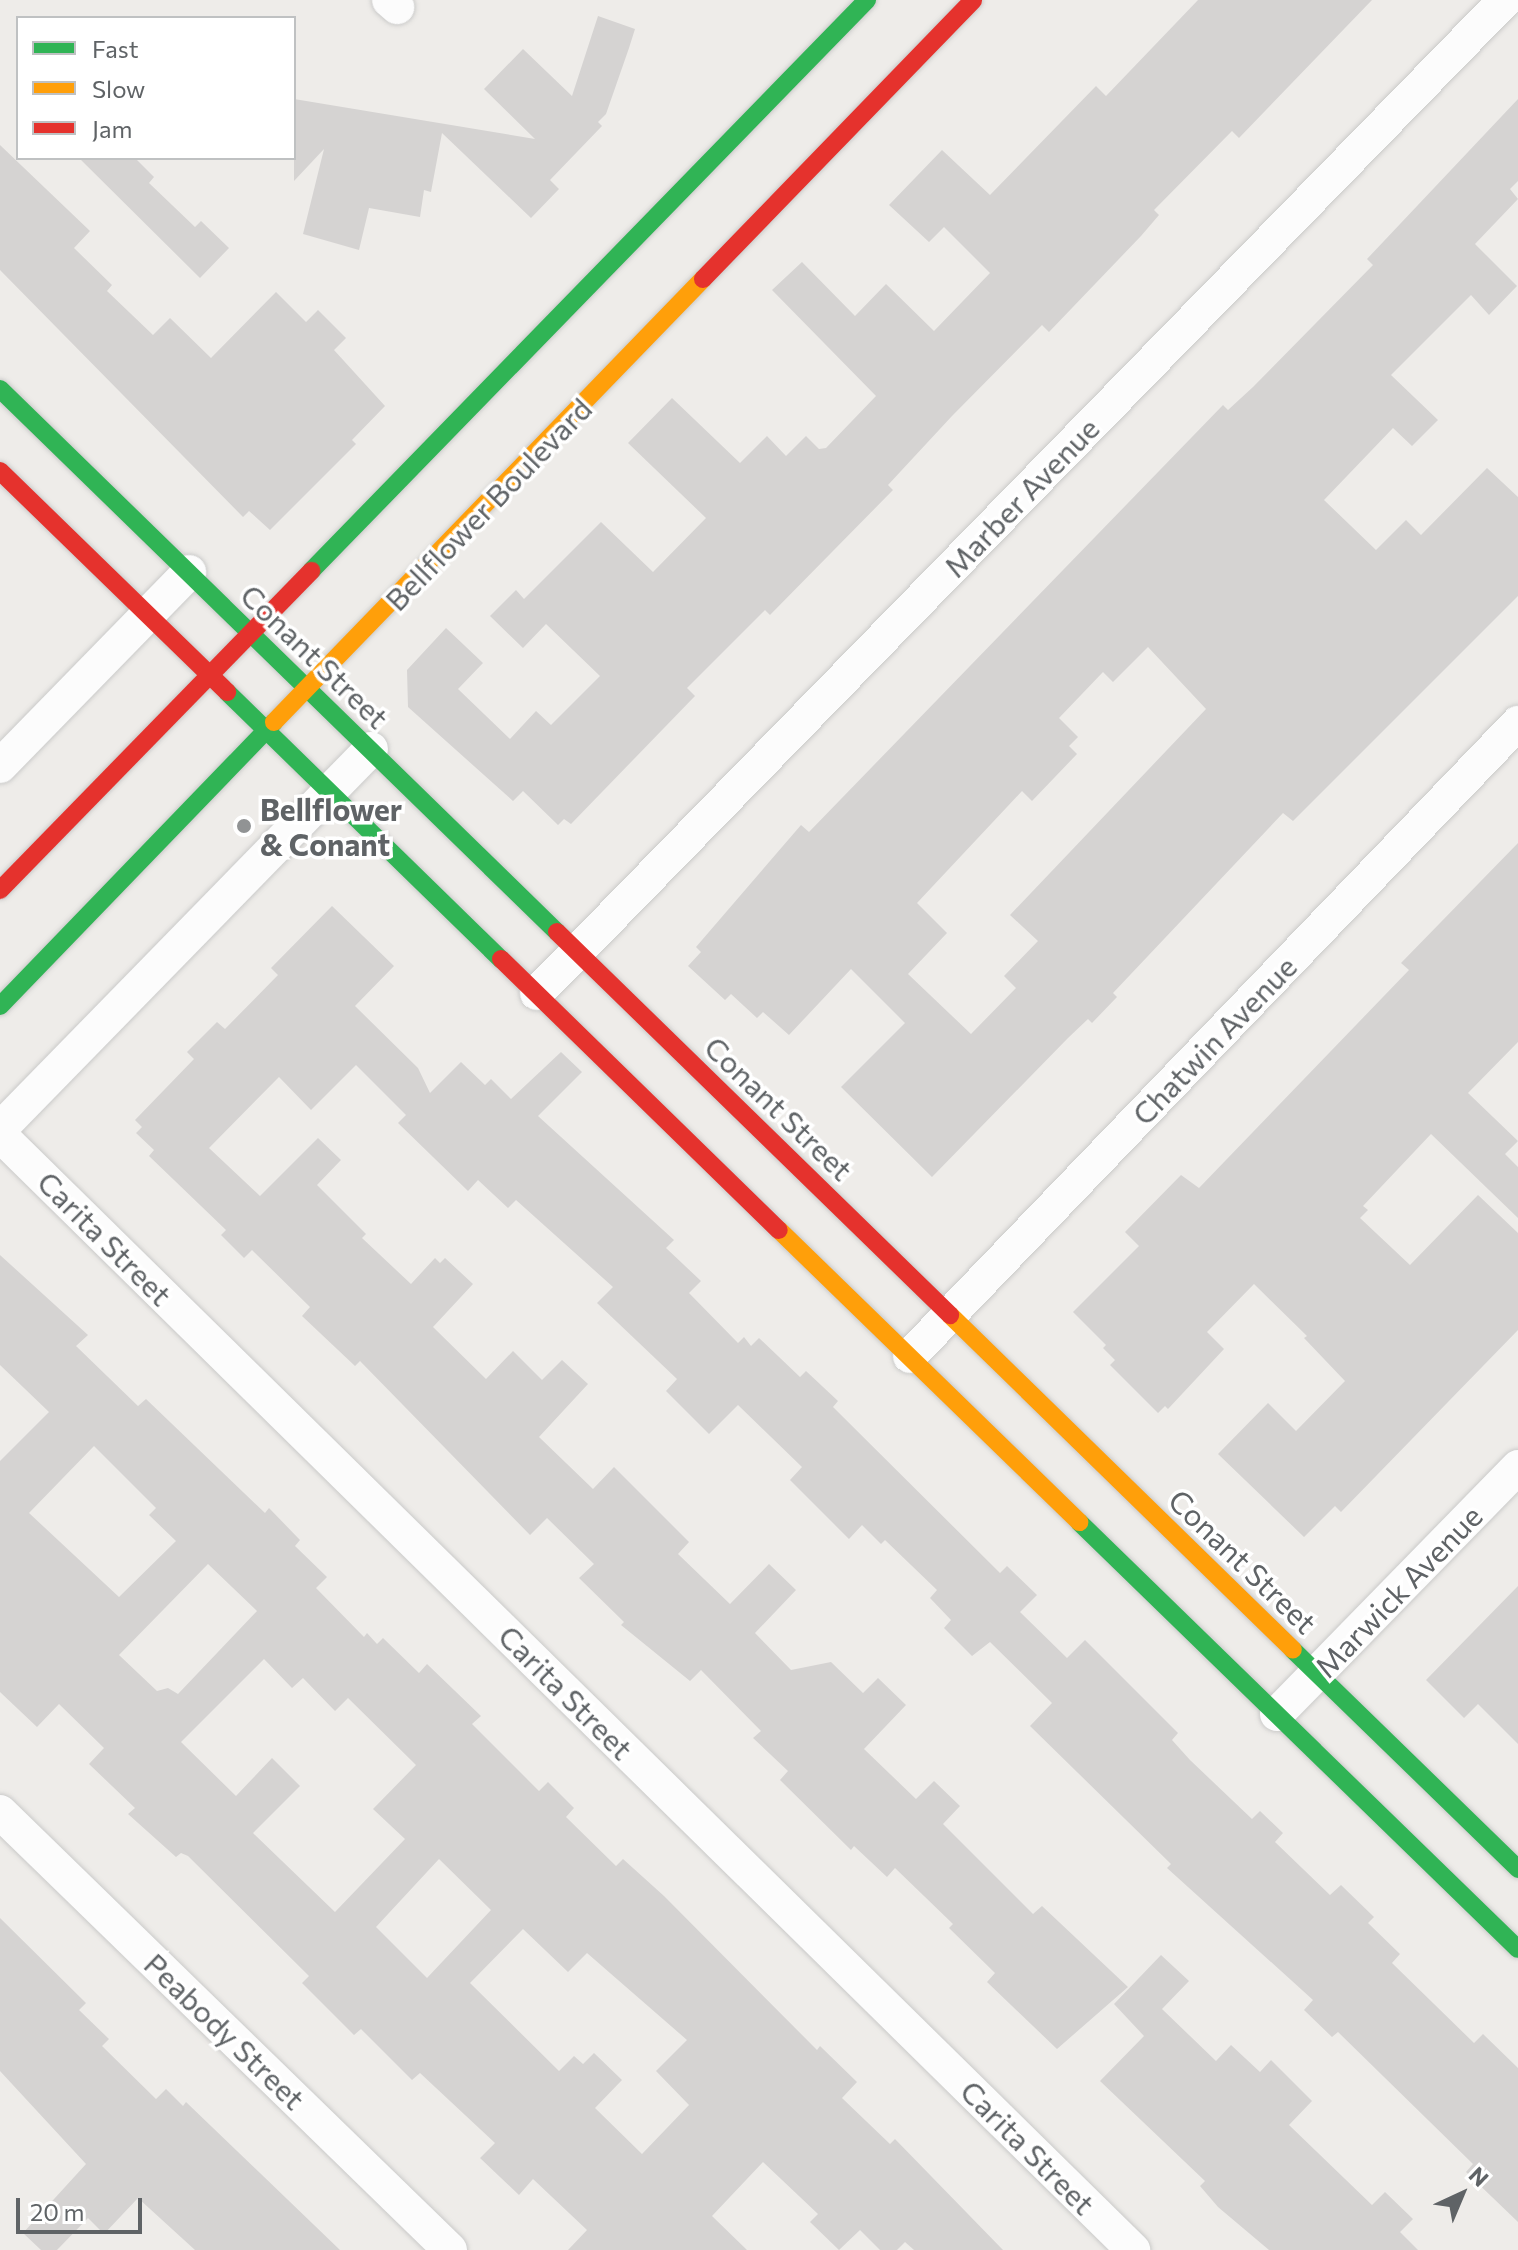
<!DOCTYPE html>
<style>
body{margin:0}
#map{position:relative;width:1518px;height:2250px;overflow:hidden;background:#eeece9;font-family:Commissioner,sans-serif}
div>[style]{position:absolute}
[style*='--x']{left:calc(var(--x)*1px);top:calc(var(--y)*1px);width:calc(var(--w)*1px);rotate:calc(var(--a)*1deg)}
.building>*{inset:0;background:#d5d3d2}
.roads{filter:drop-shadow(0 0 2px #cacac9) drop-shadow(0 0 2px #cacac9)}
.street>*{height:34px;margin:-17px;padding:0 17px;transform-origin:17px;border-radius:17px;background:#fcfcfc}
.fast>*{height:18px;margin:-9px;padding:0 9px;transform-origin:9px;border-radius:9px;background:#30b455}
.slow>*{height:18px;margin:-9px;padding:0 9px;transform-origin:9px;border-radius:9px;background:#ff9f0a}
.jam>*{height:18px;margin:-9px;padding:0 9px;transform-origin:9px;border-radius:9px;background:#e5322d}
.dots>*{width:22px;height:22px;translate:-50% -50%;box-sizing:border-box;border:4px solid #fff;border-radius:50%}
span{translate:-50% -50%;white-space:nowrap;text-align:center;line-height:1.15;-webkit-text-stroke:7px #fff;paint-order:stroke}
.street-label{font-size:30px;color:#5f6366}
.poi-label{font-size:30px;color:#5f6366;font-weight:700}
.left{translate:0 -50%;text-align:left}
.legend{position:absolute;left:16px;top:16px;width:280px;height:144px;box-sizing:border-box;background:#fff;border:2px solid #bfc1c2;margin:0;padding:10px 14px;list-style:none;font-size:24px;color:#5f6366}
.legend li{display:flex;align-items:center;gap:16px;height:40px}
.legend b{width:40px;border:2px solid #bfc1c2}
.north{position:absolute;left:1422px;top:2154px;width:80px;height:80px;-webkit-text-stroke:6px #fff;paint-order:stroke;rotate:44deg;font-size:22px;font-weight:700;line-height:32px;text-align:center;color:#5f6366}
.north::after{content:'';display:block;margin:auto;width:28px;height:36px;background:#5f6366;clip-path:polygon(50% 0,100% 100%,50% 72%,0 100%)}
.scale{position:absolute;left:16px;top:2198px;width:126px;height:36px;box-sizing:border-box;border:4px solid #5f6366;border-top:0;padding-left:10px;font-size:24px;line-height:28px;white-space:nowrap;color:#5f6366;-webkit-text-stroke:6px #fff;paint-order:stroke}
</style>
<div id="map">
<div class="building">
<i style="clip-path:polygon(1198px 0,1372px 0,1239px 138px,1232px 131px,1154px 210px,1159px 215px,1141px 236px,1049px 332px,1042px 325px,952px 416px,888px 485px,893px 490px,770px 615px,765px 610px,687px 688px,695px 696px,571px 824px,564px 819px,558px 825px,523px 791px,513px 801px,408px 707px,407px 670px,446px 628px,483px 663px,458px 689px,510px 739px,536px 711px,551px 725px,600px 676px,546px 624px,523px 648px,490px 616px,516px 590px,524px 599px,601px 522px,653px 572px,706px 518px,628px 443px,672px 398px,740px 463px,767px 436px,786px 456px,806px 436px,819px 449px,826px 448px,876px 396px,772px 290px,802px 262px,855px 316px,886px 284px,934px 331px,990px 273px,944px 227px,929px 242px,889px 205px,942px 150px,990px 195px,1096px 86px,1106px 96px)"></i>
<i style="clip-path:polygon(598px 16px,635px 29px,629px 48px,606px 114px,598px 122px,602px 126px,550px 180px,559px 189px,531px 218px,442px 133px,431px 192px,424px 190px,420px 217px,369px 208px,359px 250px,303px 234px,324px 149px,294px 181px,294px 99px,535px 139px,484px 89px,523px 49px,572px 96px)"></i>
<i style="clip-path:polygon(evenodd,1518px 99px,1518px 181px,1510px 189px,1518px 199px,1475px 244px,1517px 286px,1489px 315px,1471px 295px,1391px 375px,1438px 420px,1412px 446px,1393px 428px,1324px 500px,1376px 550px,1406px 520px,1421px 535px,1487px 468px,1518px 497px,1518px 596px,1293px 821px,1283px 813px,1113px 993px,1117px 997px,1092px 1023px,1088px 1019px,1068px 1038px,932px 1177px,841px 1087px,905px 1023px,851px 969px,789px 1035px,763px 1012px,757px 1018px,731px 994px,725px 1000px,688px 966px,701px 952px,696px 947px,801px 825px,809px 832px,1223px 405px,1228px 410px,1253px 387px,1373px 265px,1367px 259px,1518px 99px,1148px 647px,1206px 709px,1010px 915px,1038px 941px,1004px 976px,1016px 988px,971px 1034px,908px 974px,947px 933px,917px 903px,1022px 791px,1032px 801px,1077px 754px,1069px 746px,1078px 737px,1059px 718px,1103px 672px,1113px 682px,1148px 647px)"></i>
<i style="clip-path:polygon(0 145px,90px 231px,74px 248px,112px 285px,107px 291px,153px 335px,170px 318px,211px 358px,276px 292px,306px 322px,318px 310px,346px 338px,334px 350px,385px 406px,352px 440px,356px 444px,270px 530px,249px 511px,243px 517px,0 270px)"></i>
<i style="clip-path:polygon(79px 158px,135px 158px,154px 177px,149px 183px,195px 227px,201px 221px,229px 248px,200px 278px)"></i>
<i style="clip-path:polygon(1518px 843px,1518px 1042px,1468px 1093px,1518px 1141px,1505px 1154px,1518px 1167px,1518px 1218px,1431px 1134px,1363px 1206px,1368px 1210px,1360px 1218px,1410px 1265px,1478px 1195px,1518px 1233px,1518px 1330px,1341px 1512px,1335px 1506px,1304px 1537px,1218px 1454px,1268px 1403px,1296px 1431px,1345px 1381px,1304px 1338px,1307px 1336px,1254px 1284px,1207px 1332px,1224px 1349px,1168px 1409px,1165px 1406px,1158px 1413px,1110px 1365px,1115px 1360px,1103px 1348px,1106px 1345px,1073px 1312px,1139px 1246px,1125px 1232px,1181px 1175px,1199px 1188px,1409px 970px,1401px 963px)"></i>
<i style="clip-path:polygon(332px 906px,394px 966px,355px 1006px,418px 1068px,430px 1093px,461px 1062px,485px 1085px,491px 1079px,511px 1099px,561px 1052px,582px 1072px,538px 1116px,674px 1240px,666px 1248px,701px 1281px,689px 1293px,738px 1343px,744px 1337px,751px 1346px,759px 1338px,800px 1377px,806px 1371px,838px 1401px,833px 1407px,1000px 1573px,1007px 1566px,1037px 1595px,1020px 1612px,1067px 1658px,1085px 1640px,1178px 1733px,1172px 1740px,1190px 1760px,1252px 1819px,1260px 1811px,1283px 1833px,1275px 1842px,1330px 1895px,1341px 1885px,1374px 1917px,1368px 1923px,1400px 1954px,1392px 1963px,1474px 2043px,1483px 2034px,1518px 2068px,1518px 2222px,1466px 2172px,1473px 2164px,1338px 2032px,1332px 2037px,1304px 2010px,1313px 2000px,1167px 1868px,1171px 1864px,1030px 1726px,1052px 1703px,990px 1642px,972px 1656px,944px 1628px,951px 1620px,930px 1598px,937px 1590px,885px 1540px,881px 1544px,862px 1525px,849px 1539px,790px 1480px,802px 1467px,738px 1405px,709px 1434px,666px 1391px,677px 1379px,597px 1303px,613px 1287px,516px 1200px,508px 1208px,478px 1180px,468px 1191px,398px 1123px,406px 1115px,356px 1065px,311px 1110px,279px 1077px,209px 1148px,260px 1196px,318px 1138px,341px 1160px,317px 1185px,366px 1234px,362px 1238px,411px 1284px,435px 1258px,440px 1263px,445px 1258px,473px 1284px,433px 1327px,486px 1379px,513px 1351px,542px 1380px,562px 1360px,588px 1384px,539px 1437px,593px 1489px,614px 1467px,689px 1542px,678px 1554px,730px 1604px,769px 1564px,796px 1590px,755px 1633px,791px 1670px,831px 1662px,863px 1693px,878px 1678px,906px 1705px,864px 1749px,916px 1799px,934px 1781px,960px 1806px,943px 1824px,1033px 1914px,1042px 1906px,1128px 1987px,1057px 2049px,987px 1982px,995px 1973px,949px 1928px,953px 1924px,895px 1868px,887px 1877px,854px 1846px,851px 1850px,780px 1780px,788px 1771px,753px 1738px,761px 1731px,701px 1670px,690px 1681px,621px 1625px,624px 1622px,579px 1578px,594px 1564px,547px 1518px,530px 1535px,360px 1361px,355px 1366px,302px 1316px,310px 1307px,252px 1250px,244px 1258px,221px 1235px,226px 1230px,149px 1156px,154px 1150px,136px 1133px,142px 1127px,135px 1120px,194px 1059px,187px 1052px,217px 1022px,225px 1029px,278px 975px,271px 968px)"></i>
<i style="clip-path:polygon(evenodd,0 1255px,88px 1335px,76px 1346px,138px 1406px,146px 1399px,265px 1513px,269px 1508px,300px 1540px,295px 1546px,327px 1577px,316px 1588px,364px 1637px,367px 1633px,377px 1644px,383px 1638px,419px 1673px,427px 1664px,481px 1716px,472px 1724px,539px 1791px,548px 1782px,574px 1808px,566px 1817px,616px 1866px,623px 1859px,664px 1896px,817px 2050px,820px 2046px,857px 2082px,842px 2098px,890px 2144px,895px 2139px,1003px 2250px,914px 2250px,905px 2242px,897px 2250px,880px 2250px,860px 2230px,839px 2250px,810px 2222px,818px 2214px,763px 2162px,712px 2216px,747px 2250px,568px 2250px,587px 2230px,533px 2179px,519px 2195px,480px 2158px,495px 2143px,420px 2073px,412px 2080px,361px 2029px,354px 2035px,302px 1983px,309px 1976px,188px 1856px,181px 1853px,176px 1857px,128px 1814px,135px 1808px,89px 1764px,104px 1748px,59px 1704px,37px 1727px,0 1692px,0 1461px,49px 1412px,0 1365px,0 1255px,94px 1446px,156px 1508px,149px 1515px,176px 1541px,119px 1597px,29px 1513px,94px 1446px,0 1255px,208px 1564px,257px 1611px,178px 1694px,168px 1688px,157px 1691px,119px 1655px,208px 1564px,0 1255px,264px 1659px,292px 1688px,303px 1678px,335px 1711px,348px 1698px,416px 1765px,373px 1809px,405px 1839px,335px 1912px,253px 1833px,300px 1786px,272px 1758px,236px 1796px,181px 1742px,264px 1659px,0 1255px,439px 1859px,491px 1910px,427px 1978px,376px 1927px,439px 1859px,0 1255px,523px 1929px,568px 1972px,587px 1953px,687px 2040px,656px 2071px,689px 2105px,642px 2154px,595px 2108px,622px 2080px,594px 2053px,583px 2064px,574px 2056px,559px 2071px,470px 1983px,523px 1929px)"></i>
<i style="clip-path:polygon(1518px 1586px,1518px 1744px,1478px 1704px,1464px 1718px,1426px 1680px)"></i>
<i style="clip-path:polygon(0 1918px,86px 2003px,79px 2010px,109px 2039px,102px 2046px,156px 2099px,166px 2089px,183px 2106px,186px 2102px,340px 2250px,195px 2250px,138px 2198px,104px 2234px,88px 2218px,57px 2250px,41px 2250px,23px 2233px,86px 2164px,0 2071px)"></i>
<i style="clip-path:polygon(1161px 1955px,1189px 1981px,1162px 2009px,1216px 2061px,1231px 2045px,1260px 2072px,1271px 2060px,1312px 2101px,1289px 2125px,1372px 2205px,1385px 2192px,1413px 2219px,1400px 2232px,1418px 2250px,1269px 2250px,1218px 2207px,1200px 2186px,1205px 2181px,1100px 2081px,1144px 2036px,1114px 2004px)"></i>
</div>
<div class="roads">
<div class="street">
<i style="--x:389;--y:0;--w:11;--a:41"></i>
<i style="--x:0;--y:766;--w:271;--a:-45.7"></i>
<i style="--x:537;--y:993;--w:1387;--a:-45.73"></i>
<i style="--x:0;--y:1129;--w:531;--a:-45.69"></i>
<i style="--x:0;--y:1135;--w:1590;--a:44.54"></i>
<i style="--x:910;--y:1356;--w:878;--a:-46.15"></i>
<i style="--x:1277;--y:1714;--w:345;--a:-45.7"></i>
<i style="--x:0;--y:1812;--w:628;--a:44.23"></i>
</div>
<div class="fast">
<i style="--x:0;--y:389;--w:778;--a:44.27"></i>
<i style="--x:311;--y:571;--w:797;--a:-45.76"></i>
<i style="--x:227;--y:692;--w:383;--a:44.3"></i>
<i style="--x:0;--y:1006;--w:395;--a:-46"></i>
<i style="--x:1079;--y:1522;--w:612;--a:44.21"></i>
<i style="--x:1293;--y:1650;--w:314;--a:44.2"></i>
</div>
<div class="slow">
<i style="--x:274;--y:722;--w:617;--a:-45.92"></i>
<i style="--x:779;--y:1230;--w:419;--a:44.2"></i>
<i style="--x:950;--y:1315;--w:479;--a:44.3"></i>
</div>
<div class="jam">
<i style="--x:703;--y:279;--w:388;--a:-45.9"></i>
<i style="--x:0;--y:471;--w:317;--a:44.2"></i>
<i style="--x:0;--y:890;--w:446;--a:-45.7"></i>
<i style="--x:557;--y:932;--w:549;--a:44.26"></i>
<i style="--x:501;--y:959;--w:388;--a:44.3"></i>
</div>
</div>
<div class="dots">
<i style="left:244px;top:826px;background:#919394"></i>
</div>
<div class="street-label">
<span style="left:1021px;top:497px;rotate:-46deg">Marber Avenue</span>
<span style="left:488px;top:504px;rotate:-46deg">Bellflower Boulevard</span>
<span style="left:315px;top:656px;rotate:44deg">Conant Street</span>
<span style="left:1214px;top:1040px;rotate:-46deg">Chatwin Avenue</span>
<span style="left:779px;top:1108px;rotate:44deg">Conant Street</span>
<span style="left:105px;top:1238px;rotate:45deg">Carita Street</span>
<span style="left:1243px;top:1561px;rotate:44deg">Conant Street</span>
<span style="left:1398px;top:1591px;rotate:-46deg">Marwick Avenue</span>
<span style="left:566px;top:1692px;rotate:45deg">Carita Street</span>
<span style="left:225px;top:2031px;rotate:44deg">Peabody Street</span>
<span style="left:1028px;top:2147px;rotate:45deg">Carita Street</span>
</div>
<div class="poi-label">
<span class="left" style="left:260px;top:826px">Bellflower<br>&amp; Conant</span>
</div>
<ul class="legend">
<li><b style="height:10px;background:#30b455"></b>Fast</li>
<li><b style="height:10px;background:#ff9f0a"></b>Slow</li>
<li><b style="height:10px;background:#e5322d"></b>Jam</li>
</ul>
<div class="north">N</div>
<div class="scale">20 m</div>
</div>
